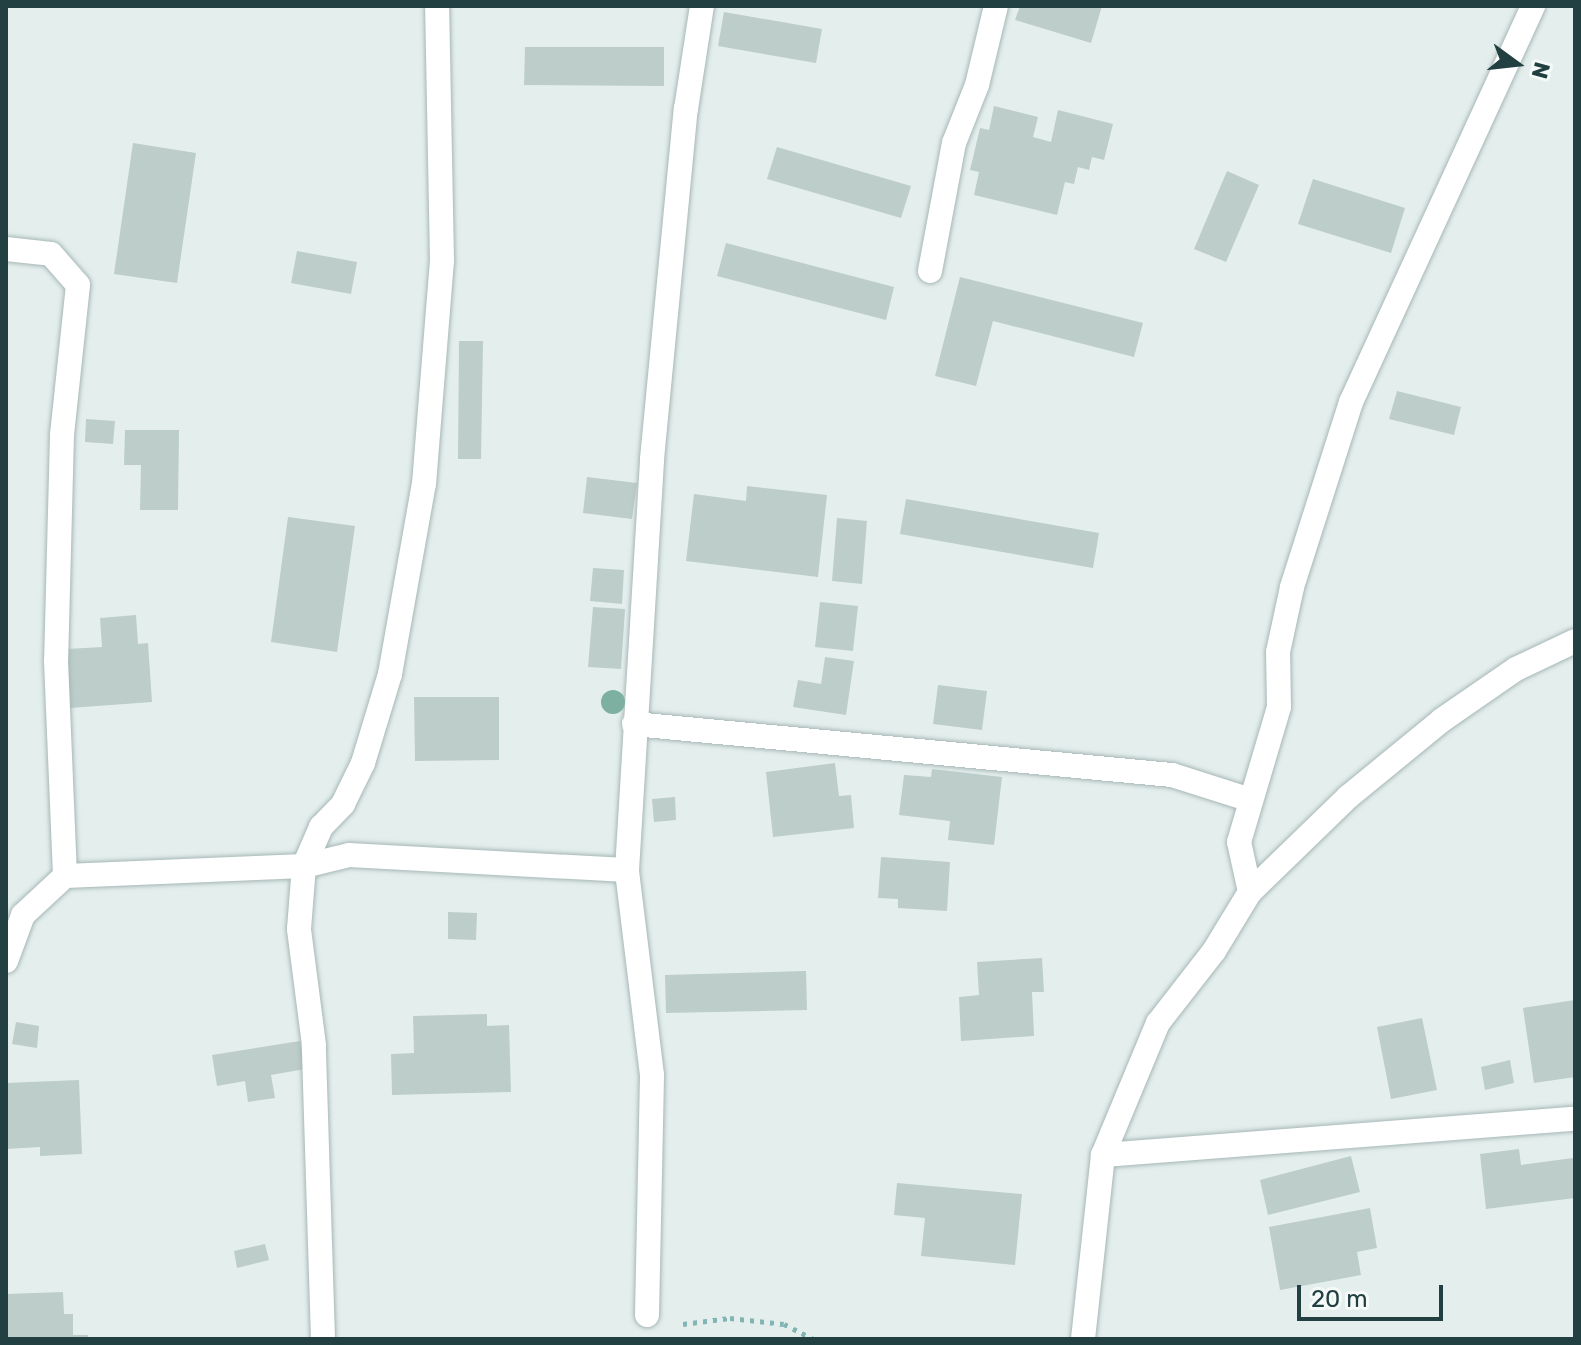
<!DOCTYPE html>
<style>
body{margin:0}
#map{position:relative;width:1581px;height:1345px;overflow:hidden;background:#e4efed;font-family:Rubik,sans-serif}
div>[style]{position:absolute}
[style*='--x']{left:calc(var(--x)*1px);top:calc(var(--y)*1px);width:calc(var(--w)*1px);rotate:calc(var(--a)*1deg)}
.building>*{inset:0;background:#bccdca}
.path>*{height:5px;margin-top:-2.5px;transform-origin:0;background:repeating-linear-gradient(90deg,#82b4b4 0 4px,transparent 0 10px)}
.roads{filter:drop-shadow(0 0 2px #a6b7b6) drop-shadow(0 0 2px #a6b7b6)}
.minor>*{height:24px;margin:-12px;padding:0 12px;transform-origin:12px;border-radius:12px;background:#fff}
.trees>*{width:24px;height:24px;margin:-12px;border-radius:50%;background:#7db0a1}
span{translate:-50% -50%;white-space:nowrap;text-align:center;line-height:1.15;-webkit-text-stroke:6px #f5faf9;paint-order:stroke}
.frame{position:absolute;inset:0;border:8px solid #224042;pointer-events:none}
.north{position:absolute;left:1477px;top:24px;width:80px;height:80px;-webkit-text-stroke:6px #f5faf9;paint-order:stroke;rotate:105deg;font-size:22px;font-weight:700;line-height:32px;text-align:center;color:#224042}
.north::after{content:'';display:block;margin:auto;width:28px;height:36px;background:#224042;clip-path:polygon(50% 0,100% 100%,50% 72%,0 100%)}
.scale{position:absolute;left:1297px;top:1285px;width:146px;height:36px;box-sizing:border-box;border:4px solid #224042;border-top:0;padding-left:10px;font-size:24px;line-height:28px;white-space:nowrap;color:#224042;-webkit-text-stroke:6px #f5faf9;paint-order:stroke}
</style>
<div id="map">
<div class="building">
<i style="clip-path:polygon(1020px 6px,1102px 6px,1091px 43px,1015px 20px)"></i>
<i style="clip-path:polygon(724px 12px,822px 29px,816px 63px,718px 46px)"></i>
<i style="clip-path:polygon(525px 47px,664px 47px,664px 86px,524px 85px)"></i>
<i style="clip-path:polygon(994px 106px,1038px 117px,1033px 137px,1051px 142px,1058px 110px,1113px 124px,1104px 160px,1092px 157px,1089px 170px,1078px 167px,1074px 184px,1065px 182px,1057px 215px,974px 195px,979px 172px,970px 170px,980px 128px,989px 130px)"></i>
<i style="clip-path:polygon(133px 143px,196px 153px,177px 283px,114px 274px)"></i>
<i style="clip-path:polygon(777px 147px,911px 186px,901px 218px,767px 179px)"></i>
<i style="clip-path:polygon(1227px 171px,1259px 185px,1226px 262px,1194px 249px)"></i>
<i style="clip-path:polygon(1313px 179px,1405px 208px,1391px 253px,1298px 224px)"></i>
<i style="clip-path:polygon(726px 243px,894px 287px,886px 320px,717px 276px)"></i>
<i style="clip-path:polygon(297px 251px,357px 262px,351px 294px,291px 283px)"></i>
<i style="clip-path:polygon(960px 277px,1143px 323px,1134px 357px,993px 321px,976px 386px,935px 376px)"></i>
<i style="clip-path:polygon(459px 341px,483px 341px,481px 459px,458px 459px)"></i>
<i style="clip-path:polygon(1397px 391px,1461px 407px,1454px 435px,1389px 419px)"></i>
<i style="clip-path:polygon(86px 419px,115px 421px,113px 444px,85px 442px)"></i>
<i style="clip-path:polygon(125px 430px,179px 430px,178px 510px,140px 510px,141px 465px,124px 465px)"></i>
<i style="clip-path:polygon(587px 477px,637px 483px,632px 519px,583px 513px)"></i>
<i style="clip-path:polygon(747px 486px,827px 495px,818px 577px,686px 561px,694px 494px,746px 501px)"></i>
<i style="clip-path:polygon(906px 499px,1099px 533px,1093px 568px,900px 534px)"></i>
<i style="clip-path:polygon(288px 517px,355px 526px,337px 652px,271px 642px)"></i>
<i style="clip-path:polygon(837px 518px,867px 521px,862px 584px,832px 581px)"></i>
<i style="clip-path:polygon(593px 568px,624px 570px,622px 604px,590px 601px)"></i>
<i style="clip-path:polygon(820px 602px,858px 606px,853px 651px,815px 647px)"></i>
<i style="clip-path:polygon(593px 607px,625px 609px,621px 669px,588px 667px)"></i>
<i style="clip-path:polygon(136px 615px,138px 644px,148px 643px,152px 702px,70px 708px,67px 649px,102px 647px,100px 618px)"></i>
<i style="clip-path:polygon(825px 657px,854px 661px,846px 715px,793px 707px,798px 680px,821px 684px)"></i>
<i style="clip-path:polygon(938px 685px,987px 691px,982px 730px,933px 724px)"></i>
<i style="clip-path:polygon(414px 697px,499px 697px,499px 760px,415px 761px)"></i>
<i style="clip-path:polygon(835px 763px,839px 796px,851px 795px,854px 828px,773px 837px,766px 772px)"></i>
<i style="clip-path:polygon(932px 769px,1002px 777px,994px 845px,948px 840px,950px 821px,899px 815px,904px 775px,931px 777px)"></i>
<i style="clip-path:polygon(675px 797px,676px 820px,654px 822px,652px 799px)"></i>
<i style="clip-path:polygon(881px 857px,950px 862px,947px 911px,898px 908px,898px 899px,878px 898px)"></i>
<i style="clip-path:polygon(448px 912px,477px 913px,476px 940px,448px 939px)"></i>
<i style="clip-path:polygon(1042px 958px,1044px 992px,1032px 992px,1034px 1036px,961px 1041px,959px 997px,979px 995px,977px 962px)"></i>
<i style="clip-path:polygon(806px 971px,807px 1010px,666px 1013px,665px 975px)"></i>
<i style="clip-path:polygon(1575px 1000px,1575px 1077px,1534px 1083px,1523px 1008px)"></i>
<i style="clip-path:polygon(487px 1014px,487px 1026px,509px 1025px,511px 1092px,392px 1095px,391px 1054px,414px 1053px,413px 1016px)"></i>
<i style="clip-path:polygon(1422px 1018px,1437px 1090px,1391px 1099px,1377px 1027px)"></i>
<i style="clip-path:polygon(16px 1022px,39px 1026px,37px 1048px,12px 1044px)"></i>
<i style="clip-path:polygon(300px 1041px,305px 1069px,271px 1075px,275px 1098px,248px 1102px,245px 1081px,217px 1086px,212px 1055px)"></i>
<i style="clip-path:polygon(1510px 1060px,1514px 1083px,1485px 1090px,1481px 1067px)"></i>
<i style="clip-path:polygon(79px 1080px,82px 1154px,40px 1156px,40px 1147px,6px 1149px,6px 1083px)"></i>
<i style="clip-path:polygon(1519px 1149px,1521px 1165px,1573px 1158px,1575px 1198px,1486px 1209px,1480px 1154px)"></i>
<i style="clip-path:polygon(1351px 1156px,1360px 1192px,1268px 1215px,1260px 1180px)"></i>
<i style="clip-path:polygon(897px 1183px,1022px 1194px,1015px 1265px,921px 1256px,925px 1218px,894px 1215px)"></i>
<i style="clip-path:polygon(1370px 1208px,1377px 1248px,1357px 1252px,1361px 1275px,1280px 1290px,1269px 1227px)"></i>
<i style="clip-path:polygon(265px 1244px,269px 1260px,237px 1268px,234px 1251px)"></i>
<i style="clip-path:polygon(63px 1292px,64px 1314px,73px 1314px,73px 1335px,88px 1335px,88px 1339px,6px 1339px,6px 1294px)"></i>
</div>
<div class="path">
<i style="--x:683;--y:1324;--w:47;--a:-7.3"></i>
<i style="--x:730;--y:1318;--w:54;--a:6.3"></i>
<i style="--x:784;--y:1324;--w:34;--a:27"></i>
</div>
<div class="roads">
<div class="minor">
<i style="--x:6;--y:249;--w:45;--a:6.3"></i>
<i style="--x:51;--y:254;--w:41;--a:48.9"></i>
<i style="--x:78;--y:285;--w:151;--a:96.1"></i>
<i style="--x:62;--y:435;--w:226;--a:91.5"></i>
<i style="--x:56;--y:661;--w:215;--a:87.6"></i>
<i style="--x:930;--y:271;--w:130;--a:-79.4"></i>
<i style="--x:954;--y:143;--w:62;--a:-68.4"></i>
<i style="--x:977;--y:85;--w:81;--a:-76.5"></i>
<i style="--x:634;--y:724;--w:540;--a:5.42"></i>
<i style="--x:1172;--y:775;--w:83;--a:17.6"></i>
<i style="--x:1250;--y:892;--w:51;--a:-102.4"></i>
<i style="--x:1239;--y:842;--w:141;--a:-73.5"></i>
<i style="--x:1279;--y:707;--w:55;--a:-91"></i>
<i style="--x:1278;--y:652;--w:66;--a:-77.8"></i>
<i style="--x:1292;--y:587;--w:194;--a:-72.3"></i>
<i style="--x:1351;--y:402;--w:436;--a:-65.3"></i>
<i style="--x:6;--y:961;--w:49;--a:-69.7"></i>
<i style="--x:23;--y:915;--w:57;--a:-42.9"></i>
<i style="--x:65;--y:876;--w:239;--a:-2.4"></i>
<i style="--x:304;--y:866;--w:46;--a:-13.7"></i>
<i style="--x:349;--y:855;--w:278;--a:3.1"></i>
<i style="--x:1103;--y:1155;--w:473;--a:-4.4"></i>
<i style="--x:647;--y:1315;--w:240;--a:-88.8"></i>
<i style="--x:652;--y:1075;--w:207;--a:-97"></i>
<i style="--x:627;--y:870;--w:412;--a:-86.5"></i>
<i style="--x:652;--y:459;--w:352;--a:-84.5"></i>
<i style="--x:686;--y:109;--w:104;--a:-81.2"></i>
<i style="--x:323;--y:1339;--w:294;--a:-91.8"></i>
<i style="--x:314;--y:1045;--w:117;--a:-97.4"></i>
<i style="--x:299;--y:929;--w:63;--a:-85.5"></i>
<i style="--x:304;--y:866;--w:43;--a:-66.4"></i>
<i style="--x:321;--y:827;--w:32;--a:-46"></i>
<i style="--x:343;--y:804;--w:46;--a:-64"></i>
<i style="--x:363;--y:763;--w:93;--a:-73.1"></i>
<i style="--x:390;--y:674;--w:193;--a:-79.9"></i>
<i style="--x:424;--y:484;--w:224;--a:-85.4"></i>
<i style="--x:442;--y:261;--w:255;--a:-91.1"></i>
<i style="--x:1083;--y:1339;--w:185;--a:-83.8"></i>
<i style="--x:1103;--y:1155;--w:143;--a:-67.4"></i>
<i style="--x:1158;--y:1023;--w:91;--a:-52.1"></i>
<i style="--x:1214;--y:951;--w:69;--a:-58.6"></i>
<i style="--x:1250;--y:892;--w:136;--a:-44.1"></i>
<i style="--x:1348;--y:797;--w:122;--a:-39.3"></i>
<i style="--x:1442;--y:720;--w:90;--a:-34.6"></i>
<i style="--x:1516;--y:669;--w:65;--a:-25.4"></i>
</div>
</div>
<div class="trees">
<i style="left:613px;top:702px"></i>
</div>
<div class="frame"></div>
<div class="north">N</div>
<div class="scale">20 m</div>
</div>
